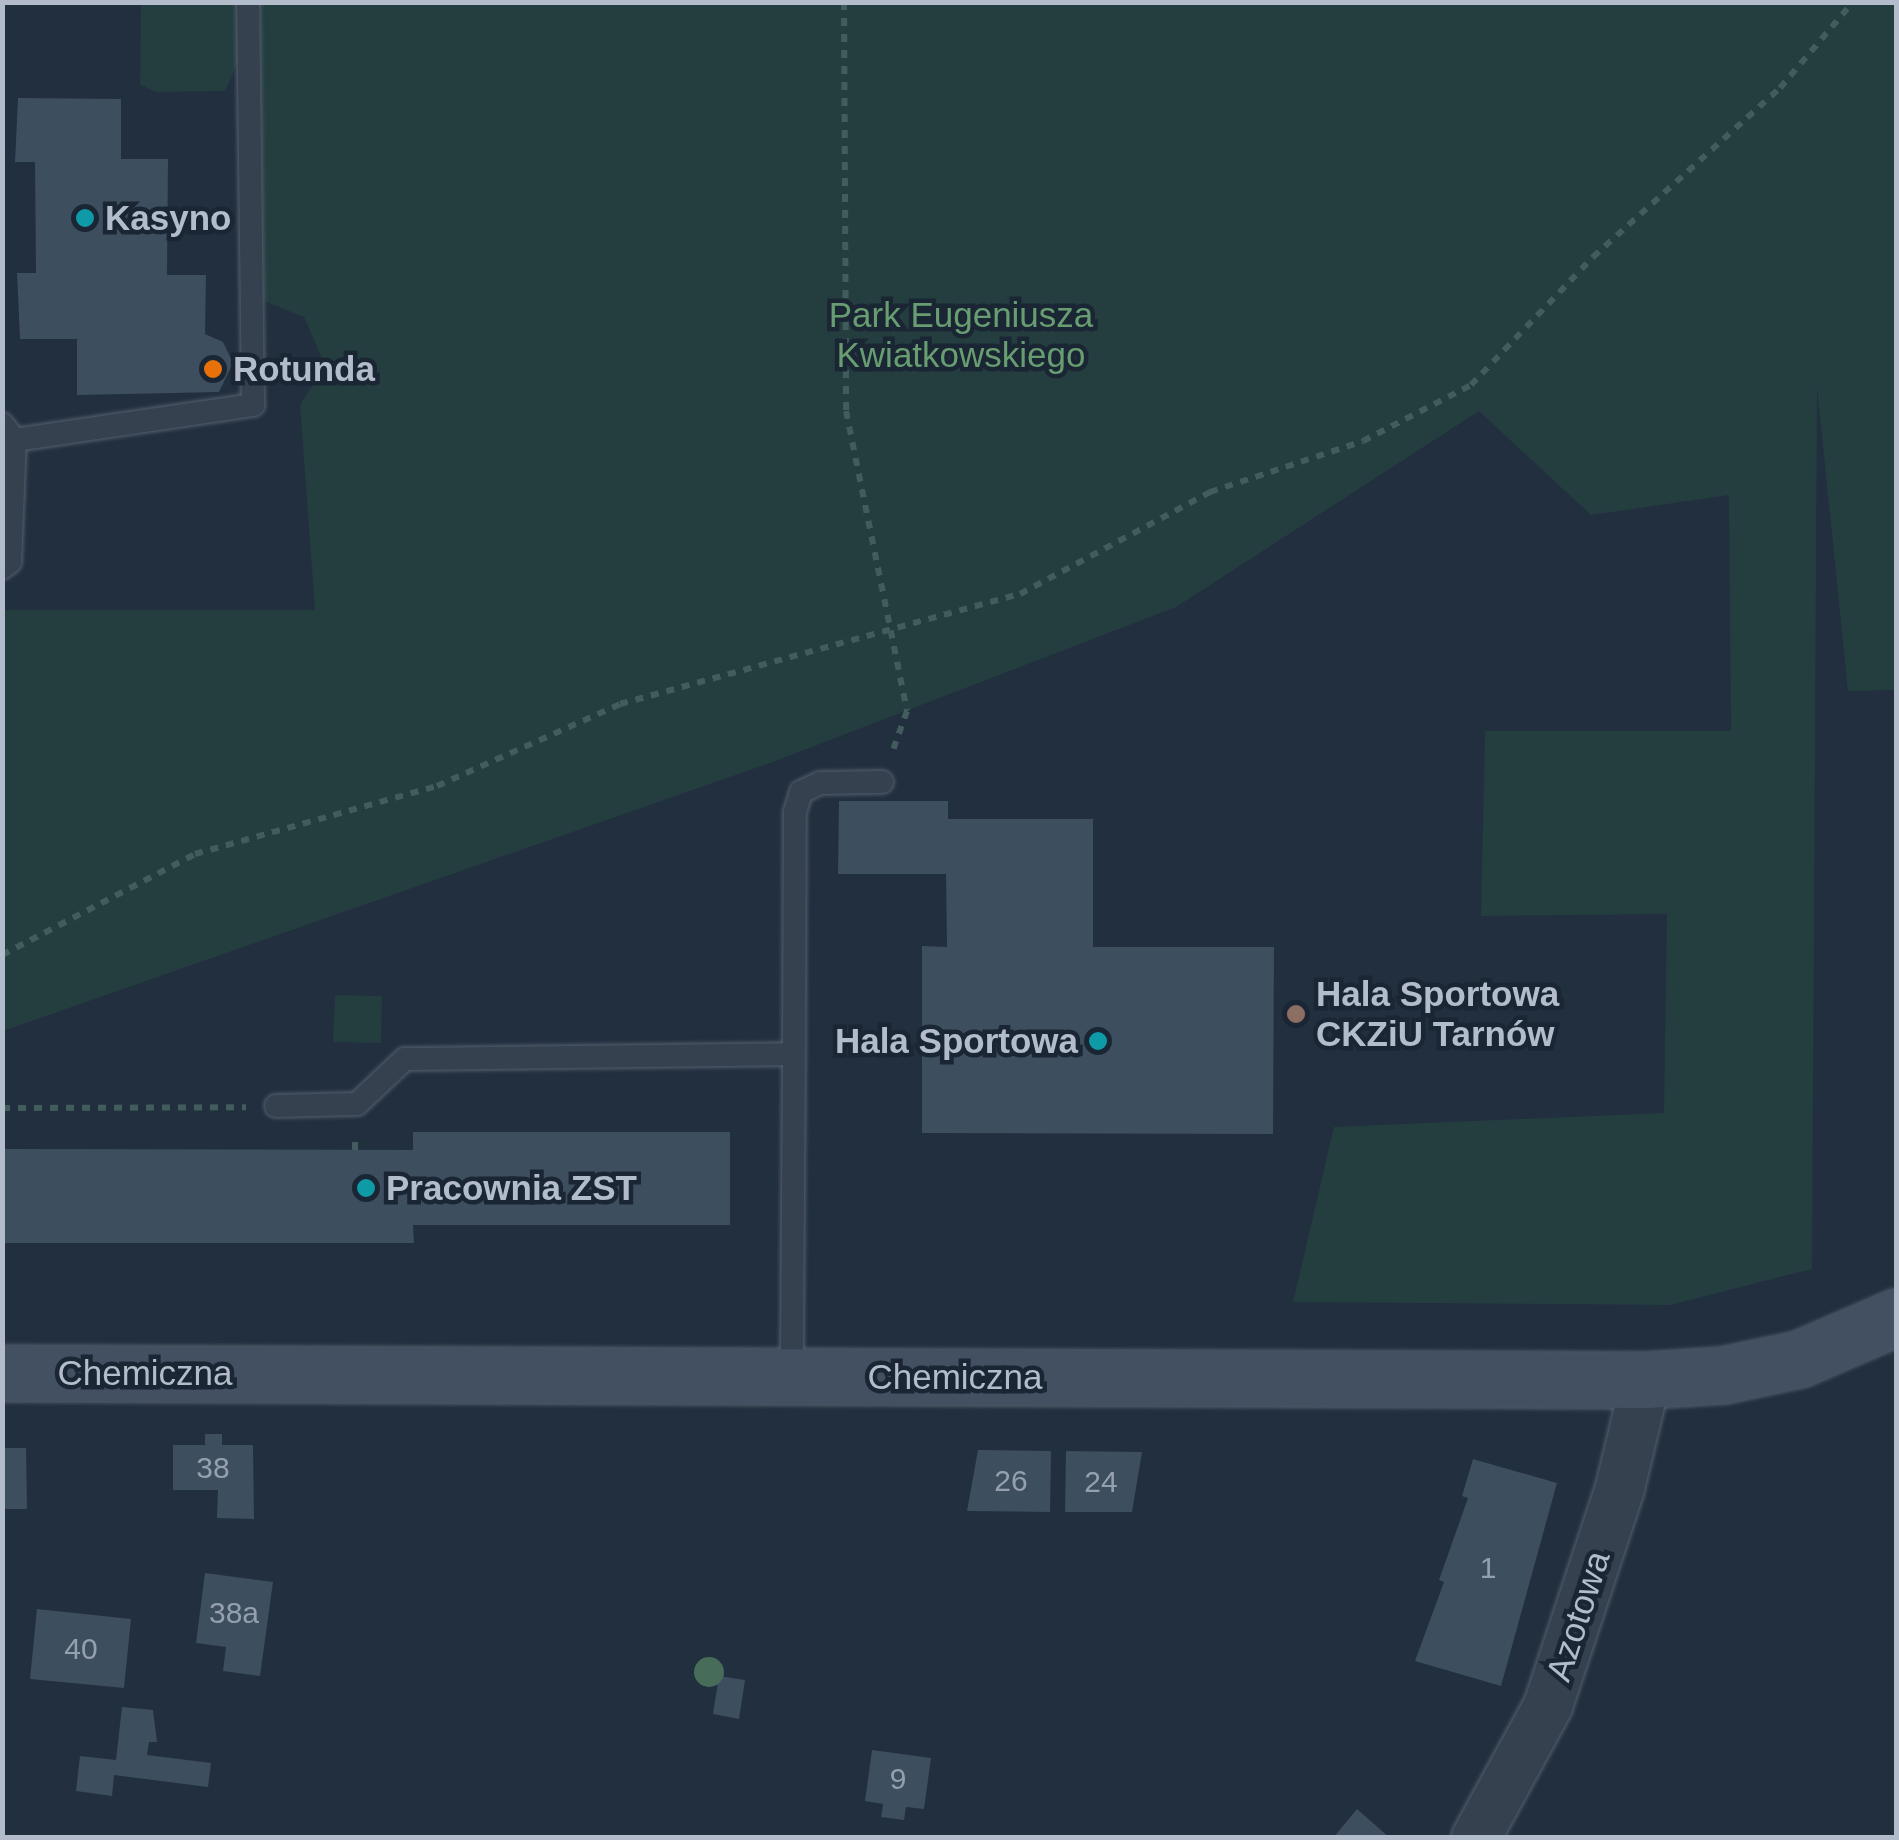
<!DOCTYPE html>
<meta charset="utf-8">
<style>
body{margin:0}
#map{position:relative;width:1899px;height:1840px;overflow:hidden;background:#222f3f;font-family:Arial,sans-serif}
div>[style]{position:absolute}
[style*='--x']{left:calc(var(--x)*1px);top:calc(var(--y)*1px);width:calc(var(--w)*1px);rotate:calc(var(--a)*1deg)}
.green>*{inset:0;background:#243e40}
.building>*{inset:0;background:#3d4e5f}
.path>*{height:6px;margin-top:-3px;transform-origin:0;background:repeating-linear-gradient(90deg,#425b5d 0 8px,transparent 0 16px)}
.roads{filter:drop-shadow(0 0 2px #545f6d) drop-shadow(0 0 2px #545f6d)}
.lane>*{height:22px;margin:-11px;padding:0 11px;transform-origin:11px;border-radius:11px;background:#36414f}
.street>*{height:48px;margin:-24px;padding:0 24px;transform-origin:24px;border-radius:24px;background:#36414f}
.secondary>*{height:55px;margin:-27.5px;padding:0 27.5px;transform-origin:27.5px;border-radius:27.5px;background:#435062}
.trees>*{width:30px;height:30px;margin:-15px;border-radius:50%;background:#486c5a}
.dots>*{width:28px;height:28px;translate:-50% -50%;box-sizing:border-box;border:5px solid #1b2634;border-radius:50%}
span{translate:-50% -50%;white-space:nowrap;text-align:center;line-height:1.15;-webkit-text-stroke:9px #1b2634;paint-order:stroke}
.number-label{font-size:30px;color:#95a0af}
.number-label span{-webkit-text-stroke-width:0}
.poi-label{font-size:35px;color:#b2bcca;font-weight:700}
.left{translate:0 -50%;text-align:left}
.right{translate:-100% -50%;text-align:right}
.park-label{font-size:35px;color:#679d71}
.street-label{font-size:35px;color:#b2bcca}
.frame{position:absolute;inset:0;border:5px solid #b2bcca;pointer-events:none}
</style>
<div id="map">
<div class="green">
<i style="clip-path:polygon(141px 3px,241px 3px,241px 56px,225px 91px,155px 92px,140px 84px)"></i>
<i style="clip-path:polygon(260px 3px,1896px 3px,1896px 690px,1848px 691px,1817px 387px,1812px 1269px,1670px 1305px,1293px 1302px,1334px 1127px,1664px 1113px,1667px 914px,1481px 916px,1485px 731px,1731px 731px,1729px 495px,1591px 515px,1479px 411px,1176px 607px,770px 763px,3px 1031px,3px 610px,315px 610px,300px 405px,316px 380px,321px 356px,304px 317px,264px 301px)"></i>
<i style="clip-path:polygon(335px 995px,382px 996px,381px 1043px,333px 1042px)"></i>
</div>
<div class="building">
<i style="clip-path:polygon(18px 98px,121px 99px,121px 159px,168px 159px,167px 275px,206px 275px,205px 334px,223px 342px,233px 363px,219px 392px,77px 395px,77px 339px,20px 339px,17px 273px,36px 273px,35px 162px,15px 162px)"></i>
<i style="clip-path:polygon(839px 801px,948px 801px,948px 819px,1093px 819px,1093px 947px,1274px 947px,1273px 1134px,922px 1133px,922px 946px,947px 947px,946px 874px,838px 874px)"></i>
<i style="clip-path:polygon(413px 1132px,730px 1132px,730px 1225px,413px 1225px,414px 1243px,2px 1243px,2px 1149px,413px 1150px)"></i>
<i style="clip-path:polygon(205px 1434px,222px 1434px,222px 1445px,253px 1445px,254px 1519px,217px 1518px,218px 1490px,173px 1490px,173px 1445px,205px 1445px)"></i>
<i style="clip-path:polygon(2px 1448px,26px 1448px,27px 1509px,2px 1509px)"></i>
<i style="clip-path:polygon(978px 1450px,1051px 1451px,1050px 1512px,967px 1511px)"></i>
<i style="clip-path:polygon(1066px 1451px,1142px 1452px,1132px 1512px,1065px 1512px)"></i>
<i style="clip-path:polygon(1473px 1459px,1557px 1483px,1501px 1686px,1415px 1661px,1444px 1582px,1439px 1580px,1468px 1498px,1462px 1496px)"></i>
<i style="clip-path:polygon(205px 1573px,273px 1582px,260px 1676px,223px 1671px,226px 1647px,196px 1643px)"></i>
<i style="clip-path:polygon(37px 1609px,131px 1619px,124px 1688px,30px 1679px)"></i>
<i style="clip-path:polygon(719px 1676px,745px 1680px,739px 1719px,713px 1714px)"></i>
<i style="clip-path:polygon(122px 1707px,153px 1710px,157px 1742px,149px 1742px,147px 1755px,211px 1763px,208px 1787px,114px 1775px,112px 1796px,76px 1791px,80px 1756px,116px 1760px)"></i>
<i style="clip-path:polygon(872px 1750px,931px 1758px,924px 1809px,906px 1807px,904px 1820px,881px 1817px,883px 1804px,865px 1801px)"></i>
<i style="clip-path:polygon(1357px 1809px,1390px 1838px,1333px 1838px)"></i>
</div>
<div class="path">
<i style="--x:844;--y:2;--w:409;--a:89.7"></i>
<i style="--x:846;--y:411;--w:306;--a:78.5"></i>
<i style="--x:907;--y:711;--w:45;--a:109.7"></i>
<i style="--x:2;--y:955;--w:218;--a:-27.6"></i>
<i style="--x:195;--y:854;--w:251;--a:-15.7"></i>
<i style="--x:437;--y:786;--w:201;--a:-24.1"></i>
<i style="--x:620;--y:704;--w:415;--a:-15.4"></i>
<i style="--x:1020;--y:594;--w:216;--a:-28.2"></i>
<i style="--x:1210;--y:492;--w:161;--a:-18.4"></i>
<i style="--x:1363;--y:441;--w:122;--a:-27.4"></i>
<i style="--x:1471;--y:385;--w:177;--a:-46.4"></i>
<i style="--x:1593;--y:257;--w:252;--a:-42.1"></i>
<i style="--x:1780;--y:88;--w:113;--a:-49.7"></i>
<i style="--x:2;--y:1108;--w:244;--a:-0.2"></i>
<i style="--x:355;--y:1150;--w:15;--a:-90"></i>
</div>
<div class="roads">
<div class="lane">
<i style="--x:2;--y:424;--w:21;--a:51"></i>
<i style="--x:15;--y:440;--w:241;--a:-8.4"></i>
<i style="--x:253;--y:405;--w:403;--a:-90.7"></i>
<i style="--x:2;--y:568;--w:10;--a:-37"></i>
<i style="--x:10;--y:562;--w:122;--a:-87.7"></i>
<i style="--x:794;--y:1054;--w:242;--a:-89.8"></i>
<i style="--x:795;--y:812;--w:21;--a:-73"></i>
<i style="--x:801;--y:792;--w:21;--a:-25"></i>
<i style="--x:820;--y:783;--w:62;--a:-0.9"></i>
<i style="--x:276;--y:1106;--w:81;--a:-1.4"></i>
<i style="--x:357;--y:1104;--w:66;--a:-43.2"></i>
<i style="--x:405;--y:1059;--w:389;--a:-0.7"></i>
<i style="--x:794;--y:1054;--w:323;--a:90.4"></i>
</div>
<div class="street">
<i style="--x:1476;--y:1838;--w:150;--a:-61.4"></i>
<i style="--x:1548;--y:1706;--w:230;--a:-71.7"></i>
<i style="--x:1620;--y:1488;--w:111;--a:-76.5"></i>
</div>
<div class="secondary">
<i style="--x:2;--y:1373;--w:1644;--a:0.24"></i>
<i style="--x:1646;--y:1380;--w:77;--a:-3.7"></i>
<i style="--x:1723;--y:1375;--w:78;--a:-11.9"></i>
<i style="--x:1799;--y:1359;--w:106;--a:-23.4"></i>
</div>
</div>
<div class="trees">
<i style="left:709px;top:1672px"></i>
</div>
<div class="dots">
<i style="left:85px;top:218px;background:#0f9aa8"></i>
<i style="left:213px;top:369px;background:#e8710a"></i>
<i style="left:1296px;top:1014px;background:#8d6e63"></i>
<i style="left:1098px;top:1041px;background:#0f9aa8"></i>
<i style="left:366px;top:1188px;background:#0f9aa8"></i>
</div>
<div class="number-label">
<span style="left:213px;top:1468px">38</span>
<span style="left:1011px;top:1481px">26</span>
<span style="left:1101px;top:1482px">24</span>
<span style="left:1488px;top:1568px">1</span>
<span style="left:234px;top:1613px">38a</span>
<span style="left:81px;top:1649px">40</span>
<span style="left:898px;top:1779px">9</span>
</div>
<div class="poi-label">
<span class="left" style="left:105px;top:218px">Kasyno</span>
<span class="left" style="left:233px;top:369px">Rotunda</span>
<span class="left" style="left:1316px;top:1014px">Hala Sportowa<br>CKZiU Tarnów</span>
<span class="right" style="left:1078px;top:1041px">Hala Sportowa</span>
<span class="left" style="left:386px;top:1188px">Pracownia ZST</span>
</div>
<div class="park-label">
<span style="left:961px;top:335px">Park Eugeniusza<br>Kwiatkowskiego</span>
</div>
<div class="street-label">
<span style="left:145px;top:1373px">Chemiczna</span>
<span style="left:955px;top:1377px">Chemiczna</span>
<span style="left:1578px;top:1616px;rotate:-72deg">Azotowa</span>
</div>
<div class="frame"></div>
</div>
